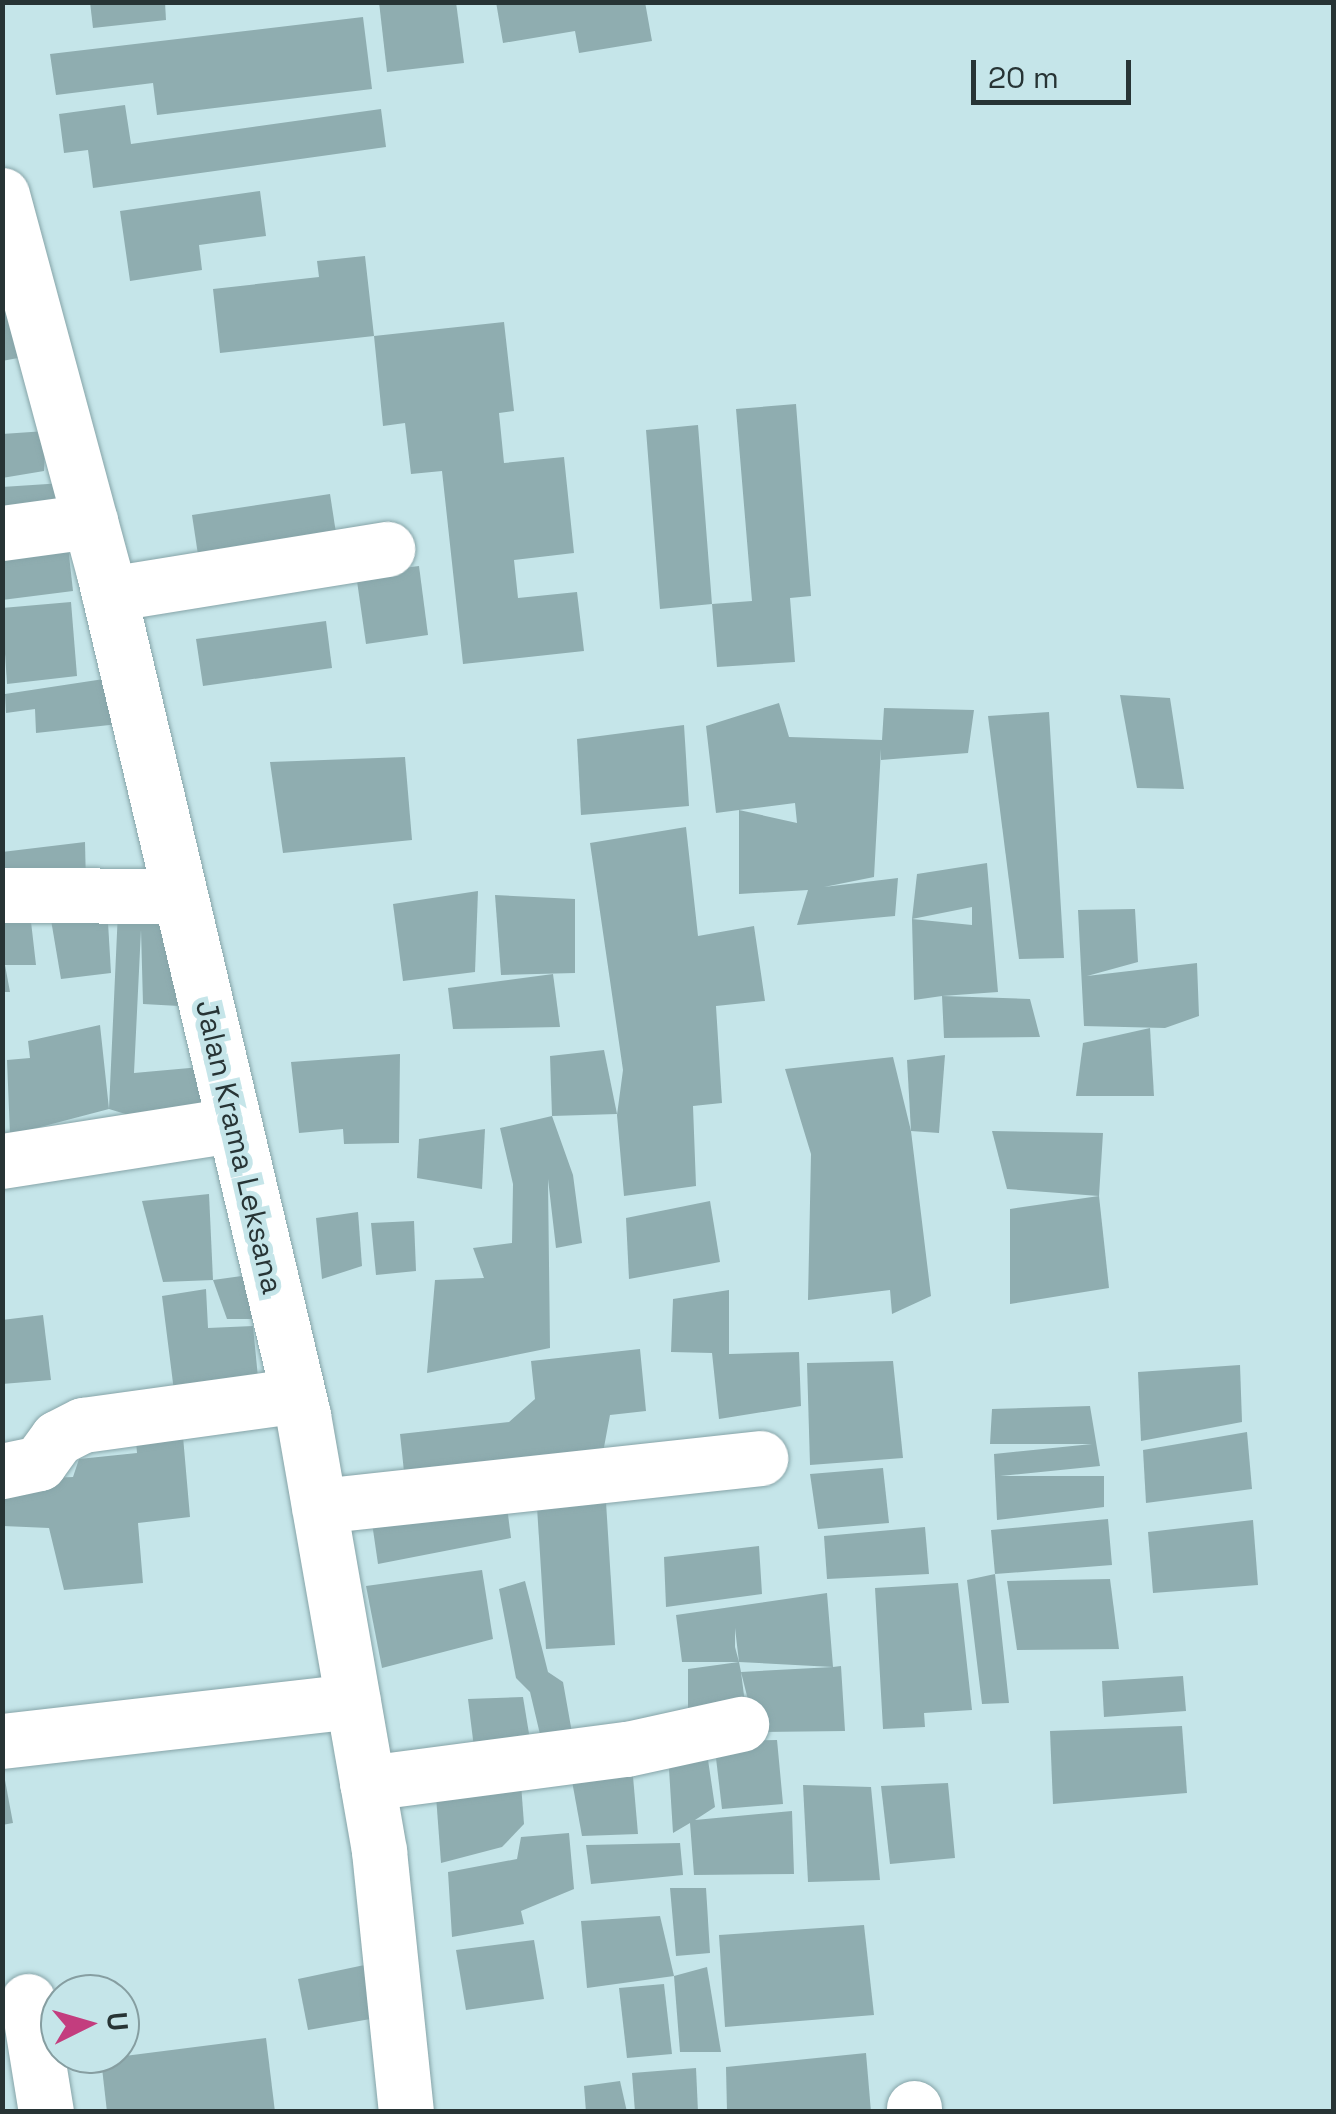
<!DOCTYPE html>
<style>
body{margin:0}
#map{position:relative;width:1336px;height:2114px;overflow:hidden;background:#c5e5e9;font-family:"Space Grotesk",sans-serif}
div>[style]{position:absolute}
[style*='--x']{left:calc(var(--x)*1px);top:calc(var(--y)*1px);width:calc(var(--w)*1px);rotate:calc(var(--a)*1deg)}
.building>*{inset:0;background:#8fadb0}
.roads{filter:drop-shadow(0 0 2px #86a4a8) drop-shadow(0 0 2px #86a4a8)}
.minor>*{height:55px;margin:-27.5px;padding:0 27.5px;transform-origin:27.5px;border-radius:27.5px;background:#fff}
.tertiary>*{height:55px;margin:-27.5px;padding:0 27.5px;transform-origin:27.5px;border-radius:27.5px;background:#fff}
span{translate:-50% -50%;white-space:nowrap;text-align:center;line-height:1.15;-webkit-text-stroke:10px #c5e5e9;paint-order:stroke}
.street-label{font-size:30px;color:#273435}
.frame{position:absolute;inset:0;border:5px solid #273435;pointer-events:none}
.north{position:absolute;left:40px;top:1974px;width:100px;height:100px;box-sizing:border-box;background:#c5e5e9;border:2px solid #869ea1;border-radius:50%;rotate:85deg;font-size:28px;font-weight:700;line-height:40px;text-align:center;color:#273435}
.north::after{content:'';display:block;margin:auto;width:35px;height:45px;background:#c33d7e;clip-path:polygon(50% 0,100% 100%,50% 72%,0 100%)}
.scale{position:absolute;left:971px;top:60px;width:160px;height:45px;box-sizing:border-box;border:5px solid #273435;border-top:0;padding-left:12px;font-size:30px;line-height:35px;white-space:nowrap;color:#273435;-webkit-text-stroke:8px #c5e5e9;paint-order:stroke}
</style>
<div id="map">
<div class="building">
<i style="clip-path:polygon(90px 2px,165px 2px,166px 20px,93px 28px)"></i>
<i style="clip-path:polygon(379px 2px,456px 2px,464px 63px,387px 72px)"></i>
<i style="clip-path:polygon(496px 2px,645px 2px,652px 41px,579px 53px,575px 31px,503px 43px)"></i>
<i style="clip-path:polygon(363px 17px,372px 89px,157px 115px,153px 83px,56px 95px,50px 54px)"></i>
<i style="clip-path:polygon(125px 105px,131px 144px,381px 109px,386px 147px,93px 188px,88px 150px,64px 153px,59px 114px)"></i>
<i style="clip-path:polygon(260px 191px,266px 236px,199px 245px,202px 270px,130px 281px,120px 211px)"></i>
<i style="clip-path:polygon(365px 256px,374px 336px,220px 353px,213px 289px,319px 277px,317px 261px)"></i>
<i style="clip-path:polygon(2px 294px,18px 358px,2px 361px)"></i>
<i style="clip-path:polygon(504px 322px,514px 411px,499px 413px,504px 463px,564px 457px,574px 553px,514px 560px,518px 598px,577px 592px,584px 651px,463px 664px,442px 471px,411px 474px,405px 423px,383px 426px,374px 336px)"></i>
<i style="clip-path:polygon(796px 404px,811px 596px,790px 598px,795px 662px,717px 667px,712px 604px,660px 609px,646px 430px,698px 425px,712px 604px,752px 601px,736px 409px)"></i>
<i style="clip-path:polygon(46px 431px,44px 471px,2px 478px,2px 434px)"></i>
<i style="clip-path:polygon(63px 483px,64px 514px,2px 522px,2px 487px)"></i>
<i style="clip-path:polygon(330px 494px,338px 546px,200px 568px,192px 515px)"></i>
<i style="clip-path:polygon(67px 537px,73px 591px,2px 600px,2px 544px)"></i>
<i style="clip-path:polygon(419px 566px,428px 635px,366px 644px,356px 574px)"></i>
<i style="clip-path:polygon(71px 602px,77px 676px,7px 684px,2px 608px)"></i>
<i style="clip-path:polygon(326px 621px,332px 668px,203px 686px,196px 639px)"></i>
<i style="clip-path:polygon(117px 677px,128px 723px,36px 733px,35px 709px,6px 713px,5px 694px)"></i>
<i style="clip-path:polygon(1120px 695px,1170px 698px,1184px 789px,1137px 788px)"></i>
<i style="clip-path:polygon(evenodd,779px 703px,789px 737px,882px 740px,884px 708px,974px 710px,968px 753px,881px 760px,881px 749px,874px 877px,824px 887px,898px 878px,895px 916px,797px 925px,808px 890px,739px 894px,739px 810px,716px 813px,706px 726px,779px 703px,795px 803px,797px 823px,739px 810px,795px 803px)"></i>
<i style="clip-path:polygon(1049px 712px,1064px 958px,1019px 959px,988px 716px)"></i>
<i style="clip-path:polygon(684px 725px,689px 806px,581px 815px,577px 739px)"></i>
<i style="clip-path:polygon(405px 757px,412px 840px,283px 853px,270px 762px)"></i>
<i style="clip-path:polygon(686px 827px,698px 936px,754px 926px,765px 1001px,716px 1006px,722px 1103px,693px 1106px,696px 1186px,624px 1196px,617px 1115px,623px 1070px,590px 843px)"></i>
<i style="clip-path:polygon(85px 842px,86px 886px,2px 885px,2px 852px)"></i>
<i style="clip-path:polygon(987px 863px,998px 992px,942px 996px,1030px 999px,1040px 1037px,944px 1038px,942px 996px,914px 1000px,912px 919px,972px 925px,972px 907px,912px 919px,917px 874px)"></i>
<i style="clip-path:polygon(478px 891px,475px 972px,403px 981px,393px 904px)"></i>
<i style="clip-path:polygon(495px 895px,575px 899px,575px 973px,501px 975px)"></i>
<i style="clip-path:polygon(107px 906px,111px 973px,61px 979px,50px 914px)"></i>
<i style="clip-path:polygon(1135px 909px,1138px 962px,1087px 976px,1197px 963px,1199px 1016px,1165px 1028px,1084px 1026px,1078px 910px)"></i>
<i style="clip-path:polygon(118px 911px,173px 911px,197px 1007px,143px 1004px,141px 930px,134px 1073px,212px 1066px,220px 1107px,132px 1116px,109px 1109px,10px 1135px,7px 1060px,30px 1058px,28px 1041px,100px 1025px,109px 1109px)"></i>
<i style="clip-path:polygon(30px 913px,36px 965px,5px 965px,10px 992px,2px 992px,2px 915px)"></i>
<i style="clip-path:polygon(553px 974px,560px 1027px,453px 1029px,448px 988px)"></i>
<i style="clip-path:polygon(1150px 1028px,1154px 1096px,1076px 1096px,1083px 1043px)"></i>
<i style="clip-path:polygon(604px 1050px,617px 1114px,552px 1116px,550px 1056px)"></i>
<i style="clip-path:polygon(400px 1054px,399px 1143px,344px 1144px,343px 1129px,299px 1133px,291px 1062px)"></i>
<i style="clip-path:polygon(945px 1055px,939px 1133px,911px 1131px,907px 1060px)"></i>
<i style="clip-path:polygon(893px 1057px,911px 1131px,931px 1296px,892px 1314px,890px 1290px,808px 1300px,811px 1154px,785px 1069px)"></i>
<i style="clip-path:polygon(552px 1116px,573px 1175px,582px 1243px,556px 1248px,548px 1179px,550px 1348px,427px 1373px,435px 1280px,484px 1278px,473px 1248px,512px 1243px,513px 1184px,500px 1128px)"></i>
<i style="clip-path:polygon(485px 1129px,482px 1189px,417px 1178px,419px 1139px)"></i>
<i style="clip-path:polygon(992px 1131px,1103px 1133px,1099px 1196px,1007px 1189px)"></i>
<i style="clip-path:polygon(209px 1194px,213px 1280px,163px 1282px,142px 1201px)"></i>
<i style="clip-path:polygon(1099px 1196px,1109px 1288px,1010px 1304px,1010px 1209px)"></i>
<i style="clip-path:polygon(710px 1201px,720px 1262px,629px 1279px,626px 1218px)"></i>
<i style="clip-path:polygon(358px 1212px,362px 1266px,322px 1279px,316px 1218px)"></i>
<i style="clip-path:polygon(414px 1221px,416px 1271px,376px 1275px,371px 1223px)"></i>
<i style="clip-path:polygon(256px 1274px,257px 1319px,227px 1319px,213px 1280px)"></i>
<i style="clip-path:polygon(206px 1289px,208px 1328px,253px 1326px,259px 1388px,175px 1399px,162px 1296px)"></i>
<i style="clip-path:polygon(729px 1290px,729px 1354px,799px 1352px,801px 1406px,719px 1419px,712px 1353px,671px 1352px,673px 1299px)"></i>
<i style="clip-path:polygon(43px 1315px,51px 1380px,2px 1384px,2px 1320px)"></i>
<i style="clip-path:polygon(640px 1349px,646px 1411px,610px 1415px,602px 1458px,405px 1481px,400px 1434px,509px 1422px,535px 1399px,531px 1361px)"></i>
<i style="clip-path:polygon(893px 1361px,903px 1458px,810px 1465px,807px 1363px)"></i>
<i style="clip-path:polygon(1240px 1365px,1242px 1422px,1141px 1441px,1138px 1372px)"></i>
<i style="clip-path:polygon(1090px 1406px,1100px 1466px,1000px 1476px,1104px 1476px,1104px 1507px,997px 1520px,994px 1454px,1092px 1444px,990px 1444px,992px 1409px)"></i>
<i style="clip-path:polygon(182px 1425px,190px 1517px,138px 1523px,143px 1583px,64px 1590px,49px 1528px,3px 1526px,2px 1480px,73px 1477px,79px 1459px,137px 1453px,135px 1429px)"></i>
<i style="clip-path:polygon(1247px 1432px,1252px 1489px,1146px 1503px,1143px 1450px)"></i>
<i style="clip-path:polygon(883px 1468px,889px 1523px,818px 1529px,810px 1474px)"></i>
<i style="clip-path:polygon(605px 1486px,615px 1645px,546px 1649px,536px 1491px)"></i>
<i style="clip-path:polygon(506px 1499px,511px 1538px,378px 1564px,370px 1509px)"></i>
<i style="clip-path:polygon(1108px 1519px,1112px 1565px,995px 1574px,1009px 1703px,982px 1704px,967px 1580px,995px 1574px,991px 1530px)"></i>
<i style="clip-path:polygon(1253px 1520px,1258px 1585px,1153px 1593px,1148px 1532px)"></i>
<i style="clip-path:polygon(925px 1527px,929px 1574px,827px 1579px,824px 1536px)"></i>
<i style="clip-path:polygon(759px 1546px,762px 1594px,666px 1607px,664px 1557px)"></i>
<i style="clip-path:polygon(482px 1570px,493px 1639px,382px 1668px,366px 1586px)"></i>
<i style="clip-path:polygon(1110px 1579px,1119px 1649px,1017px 1650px,1007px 1581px)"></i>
<i style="clip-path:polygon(525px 1581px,548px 1672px,563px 1682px,574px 1744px,543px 1747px,530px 1692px,516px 1678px,499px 1589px)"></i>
<i style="clip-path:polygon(958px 1583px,972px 1710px,924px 1713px,925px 1727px,883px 1729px,875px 1588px)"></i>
<i style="clip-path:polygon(827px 1593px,833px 1667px,739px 1662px,735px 1628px,735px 1647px,739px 1662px,741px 1672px,833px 1667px,841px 1666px,845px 1731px,756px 1732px,741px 1672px,746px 1711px,688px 1726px,688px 1669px,739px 1662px,682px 1662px,676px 1615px)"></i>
<i style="clip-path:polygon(1183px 1676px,1186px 1711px,1104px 1717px,1102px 1681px)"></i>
<i style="clip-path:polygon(523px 1697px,532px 1752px,476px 1764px,468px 1699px)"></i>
<i style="clip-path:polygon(1182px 1726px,1187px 1793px,1053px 1804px,1050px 1731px)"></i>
<i style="clip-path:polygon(777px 1740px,783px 1804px,722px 1809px,714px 1741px)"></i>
<i style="clip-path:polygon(668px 1753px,707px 1753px,715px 1807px,695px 1820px,792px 1811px,794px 1874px,694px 1875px,690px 1823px,673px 1833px)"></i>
<i style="clip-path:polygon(2px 1764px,13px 1823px,2px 1825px)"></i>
<i style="clip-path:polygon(632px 1765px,638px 1834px,582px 1836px,570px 1770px)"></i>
<i style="clip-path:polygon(948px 1783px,955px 1858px,890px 1864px,881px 1786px)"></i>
<i style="clip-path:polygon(521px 1784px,524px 1824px,502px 1847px,441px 1863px,436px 1796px)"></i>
<i style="clip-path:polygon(803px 1785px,871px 1787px,880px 1880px,808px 1882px)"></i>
<i style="clip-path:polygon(569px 1833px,574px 1889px,521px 1911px,524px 1924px,452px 1937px,448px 1872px,517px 1859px,521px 1837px)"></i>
<i style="clip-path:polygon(680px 1843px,683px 1875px,591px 1884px,586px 1845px)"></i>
<i style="clip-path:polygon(670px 1888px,706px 1888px,710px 1953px,676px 1956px)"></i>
<i style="clip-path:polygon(660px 1916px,674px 1976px,587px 1988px,581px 1921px)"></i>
<i style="clip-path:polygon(864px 1925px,874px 2015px,725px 2027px,719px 1935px)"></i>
<i style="clip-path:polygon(534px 1940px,544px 1999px,466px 2010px,456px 1950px)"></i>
<i style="clip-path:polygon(374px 1963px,376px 2018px,308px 2030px,298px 1979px)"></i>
<i style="clip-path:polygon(707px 1967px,721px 2052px,680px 2052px,674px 1976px)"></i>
<i style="clip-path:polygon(664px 1984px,672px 2054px,627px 2058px,619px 1988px)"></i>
<i style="clip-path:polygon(266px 2038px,275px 2112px,107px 2112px,101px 2059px)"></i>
<i style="clip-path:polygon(866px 2053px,871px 2112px,727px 2112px,726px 2067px)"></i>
<i style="clip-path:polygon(696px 2068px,698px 2112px,635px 2112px,632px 2073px)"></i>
<i style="clip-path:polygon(620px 2081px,627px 2112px,586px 2112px,584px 2086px)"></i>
</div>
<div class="roads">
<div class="minor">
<i style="--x:2;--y:533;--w:89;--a:-7.8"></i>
<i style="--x:109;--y:594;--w:282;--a:-9.2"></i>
<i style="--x:2;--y:895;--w:178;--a:0.3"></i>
<i style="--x:2;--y:1161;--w:234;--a:-8.9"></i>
<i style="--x:2;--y:1471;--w:38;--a:-12"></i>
<i style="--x:39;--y:1463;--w:31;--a:-54"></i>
<i style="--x:57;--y:1438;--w:29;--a:-27"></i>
<i style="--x:83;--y:1425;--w:217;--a:-7.9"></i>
<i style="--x:319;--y:1506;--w:444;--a:-6.2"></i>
<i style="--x:2;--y:1741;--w:353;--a:-6.5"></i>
<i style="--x:367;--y:1783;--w:262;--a:-7.5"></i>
<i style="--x:627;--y:1749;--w:117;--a:-12.4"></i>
<i style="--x:28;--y:2001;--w:112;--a:80.8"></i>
<i style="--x:914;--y:2108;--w:4;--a:90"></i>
</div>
<div class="tertiary">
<i style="--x:2;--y:195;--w:392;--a:74.9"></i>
<i style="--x:104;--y:573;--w:865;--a:76.7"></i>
<i style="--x:303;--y:1415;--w:443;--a:80.1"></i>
<i style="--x:379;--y:1851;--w:262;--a:84.1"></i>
</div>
</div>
<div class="street-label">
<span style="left:239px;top:1147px;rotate:77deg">Jalan Krama Leksana</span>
</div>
<div class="frame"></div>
<div class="north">U</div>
<div class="scale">20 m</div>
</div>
